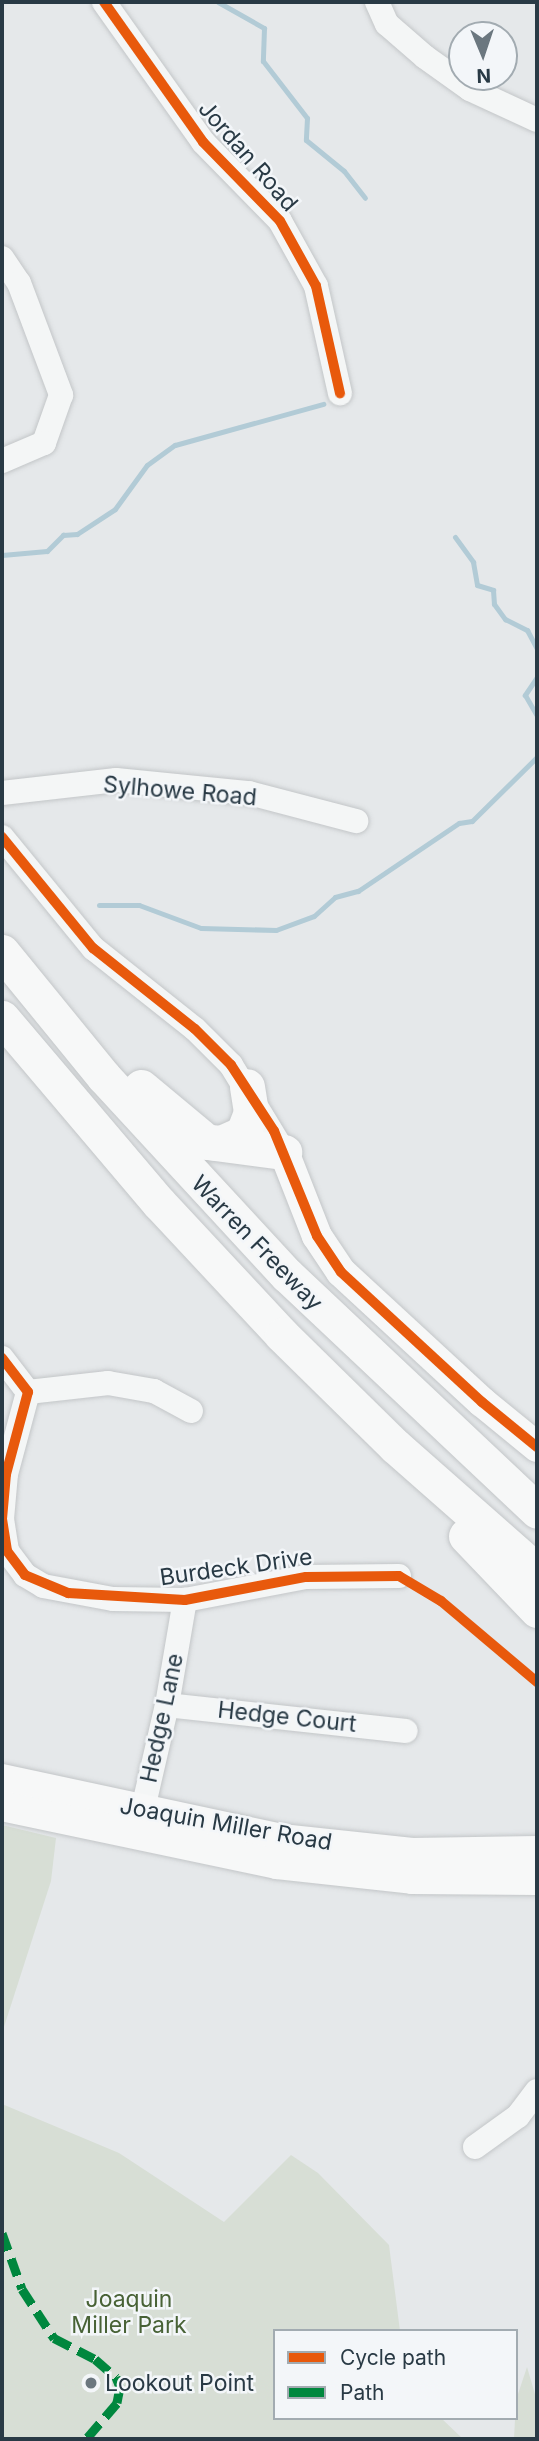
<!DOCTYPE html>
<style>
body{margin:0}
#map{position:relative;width:539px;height:2441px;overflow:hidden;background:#e5e8ea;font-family:Inter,sans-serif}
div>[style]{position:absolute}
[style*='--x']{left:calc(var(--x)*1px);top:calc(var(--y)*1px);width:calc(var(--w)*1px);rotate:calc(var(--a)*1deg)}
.green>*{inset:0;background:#d7ded5}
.stream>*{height:5px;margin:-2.5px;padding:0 2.5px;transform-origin:2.5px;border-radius:2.5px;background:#b2cbd6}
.roads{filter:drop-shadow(0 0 2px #c3c6c8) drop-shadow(0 0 2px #c3c6c8)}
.minor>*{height:24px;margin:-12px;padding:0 12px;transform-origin:12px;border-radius:12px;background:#f4f6f6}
.major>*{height:30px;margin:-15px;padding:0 15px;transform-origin:15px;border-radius:15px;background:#f7f8f8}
.highway>*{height:35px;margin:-17.5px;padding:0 17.5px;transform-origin:17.5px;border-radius:17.5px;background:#f7f8f8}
.quiet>*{height:9px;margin-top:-4.5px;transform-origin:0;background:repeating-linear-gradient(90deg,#00873e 0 18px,transparent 0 27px)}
.cycleway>*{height:10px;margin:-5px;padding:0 5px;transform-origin:5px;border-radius:5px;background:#e8590c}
.dots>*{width:19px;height:19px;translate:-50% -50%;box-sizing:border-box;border:4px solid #f3f6f9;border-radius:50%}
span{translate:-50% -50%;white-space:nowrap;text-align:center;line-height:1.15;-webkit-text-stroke:5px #f3f6f9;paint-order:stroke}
.street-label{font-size:23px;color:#293a45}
.park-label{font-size:23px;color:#486236}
.poi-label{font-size:23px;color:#293a45}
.left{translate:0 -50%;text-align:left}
.frame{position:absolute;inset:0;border:4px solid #293a45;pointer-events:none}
.legend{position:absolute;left:273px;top:2329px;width:245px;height:91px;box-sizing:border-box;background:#f3f6f9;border:2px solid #a2abb1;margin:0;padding:9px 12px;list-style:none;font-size:21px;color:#293a45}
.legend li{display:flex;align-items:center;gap:14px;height:35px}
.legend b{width:35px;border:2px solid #a2abb1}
.north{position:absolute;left:448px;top:21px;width:70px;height:70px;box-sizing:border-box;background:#f3f6f9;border:2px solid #a2abb1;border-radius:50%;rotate:178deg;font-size:19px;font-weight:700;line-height:28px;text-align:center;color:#293a45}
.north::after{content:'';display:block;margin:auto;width:24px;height:32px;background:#6b777f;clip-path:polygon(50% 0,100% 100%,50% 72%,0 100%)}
</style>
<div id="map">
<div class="green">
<i style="clip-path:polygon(2px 1825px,56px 1838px,51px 1881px,2px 2033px)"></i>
<i style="clip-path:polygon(2px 2104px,119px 2153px,224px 2222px,291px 2155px,318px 2173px,389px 2245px,400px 2331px,275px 2331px,275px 2418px,441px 2418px,463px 2439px,2px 2439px)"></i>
<i style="clip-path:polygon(527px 2367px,537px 2401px,537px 2439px,514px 2439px,516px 2400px)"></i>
</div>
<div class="stream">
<i style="--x:218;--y:2;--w:53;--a:29.5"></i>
<i style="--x:264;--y:28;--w:33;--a:92"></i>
<i style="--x:263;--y:61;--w:72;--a:52.3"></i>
<i style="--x:307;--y:118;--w:22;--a:93"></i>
<i style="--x:306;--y:140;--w:49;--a:39.2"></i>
<i style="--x:344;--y:171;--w:34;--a:52"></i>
<i style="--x:455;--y:537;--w:31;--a:54"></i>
<i style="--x:473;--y:562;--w:23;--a:80"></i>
<i style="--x:477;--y:585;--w:17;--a:17"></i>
<i style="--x:493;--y:590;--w:14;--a:86"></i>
<i style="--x:494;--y:604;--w:19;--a:54"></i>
<i style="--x:505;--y:619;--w:25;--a:27"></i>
<i style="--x:527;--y:630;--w:21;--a:62"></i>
<i style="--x:2;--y:555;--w:45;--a:-5.1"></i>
<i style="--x:47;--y:551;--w:23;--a:-45"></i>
<i style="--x:63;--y:535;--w:14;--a:-4"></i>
<i style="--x:77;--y:534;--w:45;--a:-33.3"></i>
<i style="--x:115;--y:509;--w:54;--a:-54"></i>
<i style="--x:147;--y:465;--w:34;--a:-36"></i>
<i style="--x:175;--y:445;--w:154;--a:-15.5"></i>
<i style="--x:537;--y:677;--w:22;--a:124"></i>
<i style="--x:525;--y:695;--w:24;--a:60"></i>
<i style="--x:99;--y:905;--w:40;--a:0"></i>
<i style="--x:139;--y:905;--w:66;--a:20.4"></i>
<i style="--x:201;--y:928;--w:75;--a:1.5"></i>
<i style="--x:276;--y:930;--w:40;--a:-20.2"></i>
<i style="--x:314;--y:916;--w:28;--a:-42"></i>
<i style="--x:335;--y:897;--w:24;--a:-15"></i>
<i style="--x:358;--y:891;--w:122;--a:-34"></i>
<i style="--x:459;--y:823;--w:13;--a:-9"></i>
<i style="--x:472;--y:821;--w:91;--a:-44.6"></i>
</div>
<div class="roads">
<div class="minor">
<i style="--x:104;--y:2;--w:171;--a:54.7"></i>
<i style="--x:203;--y:142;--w:110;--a:45.7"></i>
<i style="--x:280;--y:221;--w:74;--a:61"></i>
<i style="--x:316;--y:286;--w:110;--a:77.4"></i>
<i style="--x:377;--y:2;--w:24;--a:66"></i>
<i style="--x:387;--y:24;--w:50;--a:41"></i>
<i style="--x:425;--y:57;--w:55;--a:35.4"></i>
<i style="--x:470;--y:89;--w:74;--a:24.8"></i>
<i style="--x:2;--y:258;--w:30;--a:56"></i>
<i style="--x:19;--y:283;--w:120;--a:69.4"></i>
<i style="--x:61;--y:395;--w:51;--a:109.5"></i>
<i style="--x:44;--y:443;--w:46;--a:156.8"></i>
<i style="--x:2;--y:793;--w:115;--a:-6.5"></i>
<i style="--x:116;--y:780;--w:134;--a:5.6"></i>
<i style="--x:249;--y:793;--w:111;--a:14.7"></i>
<i style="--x:2;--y:837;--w:144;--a:50.7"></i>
<i style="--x:93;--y:948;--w:130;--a:38.5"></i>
<i style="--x:195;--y:1029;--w:51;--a:45"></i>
<i style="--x:231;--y:1065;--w:102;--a:58.7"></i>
<i style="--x:2;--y:1358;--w:43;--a:52.6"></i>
<i style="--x:28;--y:1392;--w:85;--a:105"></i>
<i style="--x:6;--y:1474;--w:45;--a:95.1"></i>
<i style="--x:2;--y:1519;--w:32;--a:81"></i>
<i style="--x:7;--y:1551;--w:30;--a:53"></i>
<i style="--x:25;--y:1575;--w:21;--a:31"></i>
<i style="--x:43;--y:1586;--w:71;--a:10.5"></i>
<i style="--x:113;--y:1599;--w:72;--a:0.8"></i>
<i style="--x:185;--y:1600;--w:123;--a:-10.8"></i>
<i style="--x:306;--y:1577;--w:93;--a:-0.6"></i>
<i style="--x:28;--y:1392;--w:81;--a:-6.4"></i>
<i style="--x:108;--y:1383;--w:47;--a:9.9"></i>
<i style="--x:154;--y:1391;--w:42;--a:28.4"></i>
<i style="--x:167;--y:1705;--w:240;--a:6.2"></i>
<i style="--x:139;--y:1826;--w:124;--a:-77"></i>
<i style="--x:167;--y:1705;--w:107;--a:-80.3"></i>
<i style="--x:475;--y:2147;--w:53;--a:-35.8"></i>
<i style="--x:518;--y:2116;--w:31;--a:-53"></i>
</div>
<div class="major">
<i style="--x:284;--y:1152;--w:90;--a:68.6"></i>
<i style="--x:317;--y:1236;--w:43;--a:56.3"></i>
<i style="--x:341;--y:1272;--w:192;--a:42.7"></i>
<i style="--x:482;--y:1402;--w:71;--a:39.3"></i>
<i style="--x:2;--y:1779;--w:285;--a:12.1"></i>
<i style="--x:281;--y:1839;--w:132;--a:6.1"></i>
<i style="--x:412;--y:1853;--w:125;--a:-0.9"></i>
<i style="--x:2;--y:1806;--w:281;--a:11.9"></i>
<i style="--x:277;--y:1864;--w:136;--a:6.3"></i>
<i style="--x:412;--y:1879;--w:125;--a:0.5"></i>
</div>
<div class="highway">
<i style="--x:2;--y:952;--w:161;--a:50.8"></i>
<i style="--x:104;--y:1077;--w:270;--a:47.3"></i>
<i style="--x:287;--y:1275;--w:344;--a:43.3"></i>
<i style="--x:2;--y:1018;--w:243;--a:49.7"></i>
<i style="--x:159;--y:1203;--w:180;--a:47"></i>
<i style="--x:282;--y:1335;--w:158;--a:44.5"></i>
<i style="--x:395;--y:1446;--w:189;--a:41.4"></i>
<i style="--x:141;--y:1087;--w:86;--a:39.8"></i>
<i style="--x:207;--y:1142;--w:78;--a:7.4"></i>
<i style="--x:210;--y:1142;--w:11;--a:5"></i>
<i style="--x:221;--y:1143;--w:24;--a:-24"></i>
<i style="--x:243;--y:1133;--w:22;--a:-69"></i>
<i style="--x:251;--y:1112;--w:26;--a:-99"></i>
<i style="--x:466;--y:1536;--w:103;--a:46.2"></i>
</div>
</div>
<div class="quiet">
<i style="--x:2;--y:2233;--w:59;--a:70.3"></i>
<i style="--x:22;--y:2289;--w:59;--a:56.9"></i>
<i style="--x:54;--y:2338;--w:46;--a:27.1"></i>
<i style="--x:95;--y:2359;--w:28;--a:41"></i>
<i style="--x:116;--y:2377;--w:11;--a:68"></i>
<i style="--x:120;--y:2387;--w:16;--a:101"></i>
<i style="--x:117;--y:2403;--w:48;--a:130.7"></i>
</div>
<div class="cycleway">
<i style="--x:104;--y:2;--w:171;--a:54.7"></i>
<i style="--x:203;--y:142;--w:110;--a:45.7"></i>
<i style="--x:280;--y:221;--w:74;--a:61"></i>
<i style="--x:316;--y:286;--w:110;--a:77.4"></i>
<i style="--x:2;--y:837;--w:144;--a:50.7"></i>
<i style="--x:93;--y:948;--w:130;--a:38.5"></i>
<i style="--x:195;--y:1029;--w:51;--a:45"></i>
<i style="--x:231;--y:1065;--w:79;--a:56.9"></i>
<i style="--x:274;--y:1131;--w:113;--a:67.7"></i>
<i style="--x:317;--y:1236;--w:43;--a:56.3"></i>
<i style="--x:341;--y:1272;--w:192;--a:42.7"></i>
<i style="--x:482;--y:1402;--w:71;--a:39.3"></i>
<i style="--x:2;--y:1358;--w:43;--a:52.6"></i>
<i style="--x:28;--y:1392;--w:85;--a:105"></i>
<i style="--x:6;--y:1474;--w:45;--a:95.1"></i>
<i style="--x:2;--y:1519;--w:32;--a:81"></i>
<i style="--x:7;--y:1551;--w:30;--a:53"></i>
<i style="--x:25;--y:1575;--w:47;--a:22.7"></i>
<i style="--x:68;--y:1593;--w:117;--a:3.4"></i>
<i style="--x:185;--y:1600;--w:123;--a:-10.8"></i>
<i style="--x:306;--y:1577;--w:93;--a:-0.6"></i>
<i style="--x:399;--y:1576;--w:49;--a:30.8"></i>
<i style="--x:441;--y:1601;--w:126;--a:40.2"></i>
</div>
<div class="dots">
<i style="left:91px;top:2383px;background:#6b777f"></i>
</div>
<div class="street-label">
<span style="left:248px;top:156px;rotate:49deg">Jordan Road</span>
<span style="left:180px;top:791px;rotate:5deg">Sylhowe Road</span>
<span style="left:257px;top:1243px;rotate:46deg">Warren Freeway</span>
<span style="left:236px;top:1567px;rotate:-8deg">Burdeck Drive</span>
<span style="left:287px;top:1717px;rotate:6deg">Hedge Court</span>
<span style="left:162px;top:1718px;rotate:-78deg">Hedge Lane</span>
<span style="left:226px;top:1824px;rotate:10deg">Joaquin Miller Road</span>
</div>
<div class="park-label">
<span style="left:129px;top:2312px">Joaquin<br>Miller Park</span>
</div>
<div class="poi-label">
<span class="left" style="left:105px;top:2383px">Lookout Point</span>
</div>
<div class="frame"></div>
<ul class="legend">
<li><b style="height:9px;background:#e8590c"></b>Cycle path</li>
<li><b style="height:9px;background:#00873e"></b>Path</li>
</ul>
<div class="north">N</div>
</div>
